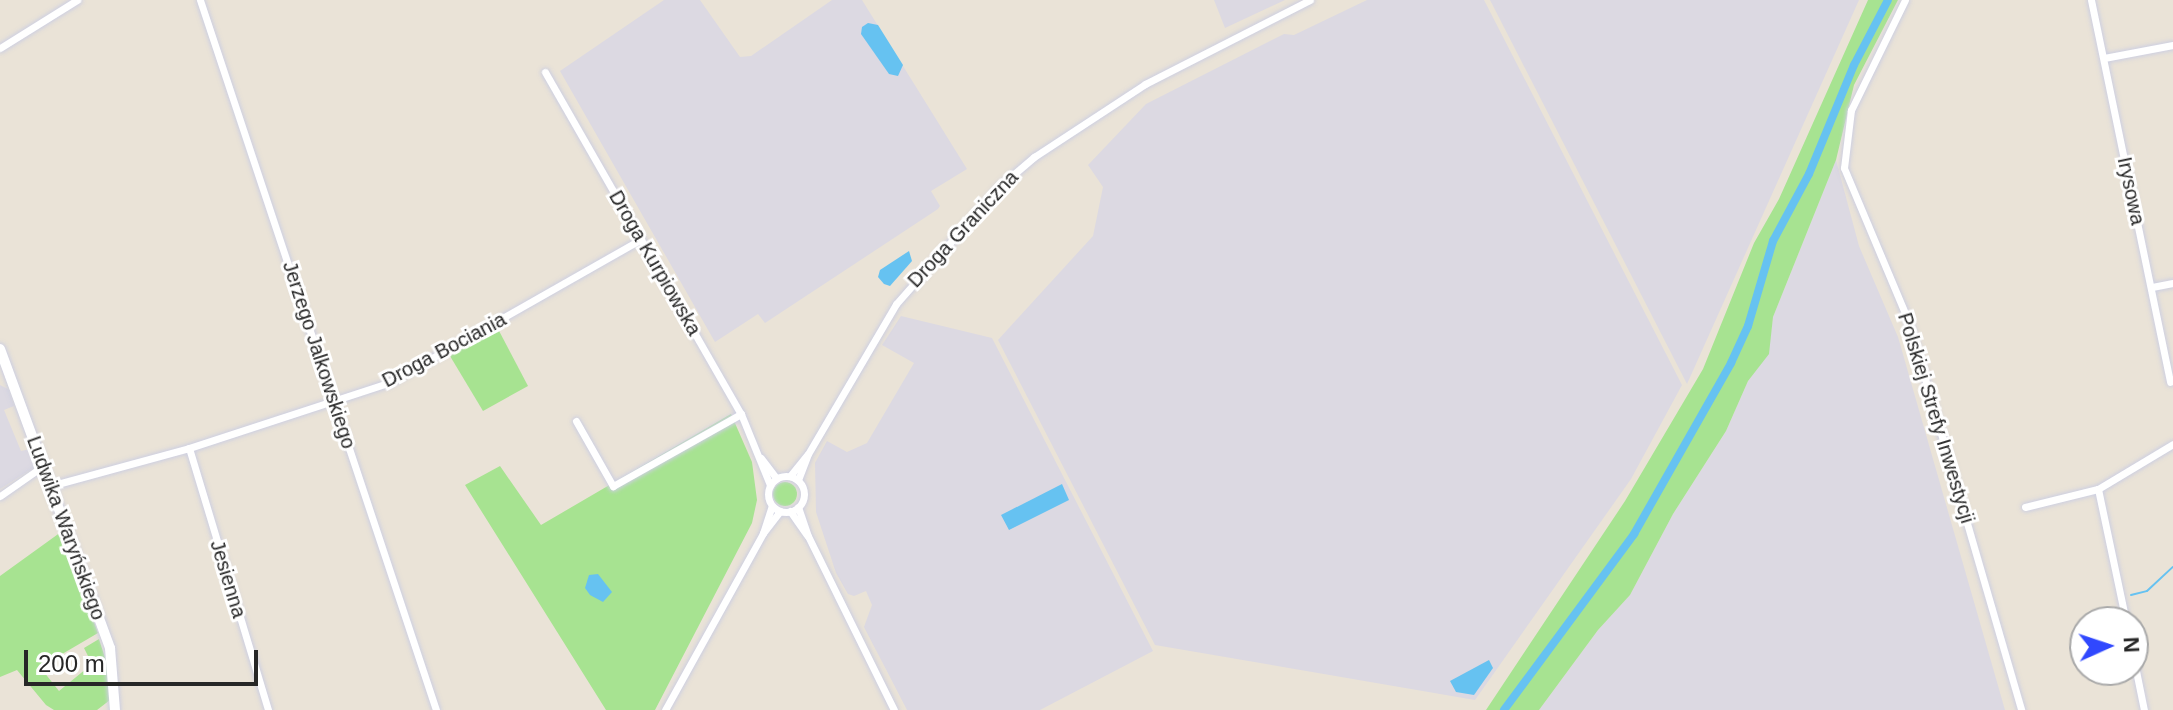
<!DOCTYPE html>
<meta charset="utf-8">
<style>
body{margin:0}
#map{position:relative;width:2173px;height:710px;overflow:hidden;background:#eae3d7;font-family:Arial,sans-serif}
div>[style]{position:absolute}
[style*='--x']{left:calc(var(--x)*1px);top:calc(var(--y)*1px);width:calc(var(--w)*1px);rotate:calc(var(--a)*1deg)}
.industrial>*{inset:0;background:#dcd9e2}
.green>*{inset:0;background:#a7e391}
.round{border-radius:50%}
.water>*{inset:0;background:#66c2f1}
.stream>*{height:2px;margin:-1px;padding:0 1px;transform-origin:1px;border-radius:1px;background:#66c2f1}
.canal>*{height:8px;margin:-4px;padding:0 4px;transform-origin:4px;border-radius:4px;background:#66c2f1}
.roads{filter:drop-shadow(0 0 2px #cdcfe1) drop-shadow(0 0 2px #cdcfe1)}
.street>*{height:7px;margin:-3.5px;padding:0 3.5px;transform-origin:3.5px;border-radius:3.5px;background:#fff}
.street>.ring{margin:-3.5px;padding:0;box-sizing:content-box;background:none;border:7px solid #fff;border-radius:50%}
.secondary>*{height:10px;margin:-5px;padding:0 5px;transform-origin:5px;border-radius:5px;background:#fff}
span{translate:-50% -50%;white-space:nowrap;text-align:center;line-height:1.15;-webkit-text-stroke:6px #fff;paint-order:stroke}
.street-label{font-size:20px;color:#272727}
.north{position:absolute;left:2069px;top:606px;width:80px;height:80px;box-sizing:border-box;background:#fff;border:2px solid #a9a9a9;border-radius:50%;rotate:87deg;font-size:22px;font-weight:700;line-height:32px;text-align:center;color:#272727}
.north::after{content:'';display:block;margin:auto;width:28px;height:36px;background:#3048fe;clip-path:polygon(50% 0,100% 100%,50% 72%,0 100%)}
.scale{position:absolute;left:24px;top:650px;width:234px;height:36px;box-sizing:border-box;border:4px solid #272727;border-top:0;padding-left:10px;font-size:24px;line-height:28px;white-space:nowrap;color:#272727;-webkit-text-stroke:6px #fff;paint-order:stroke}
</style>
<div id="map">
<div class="industrial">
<i style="clip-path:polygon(664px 0,700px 0,740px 57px,751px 56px,832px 0,862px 0,967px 169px,931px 191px,940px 206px,938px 209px,765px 323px,758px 314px,715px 342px,560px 71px)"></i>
<i style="clip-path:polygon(1214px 0,1285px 0,1225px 28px)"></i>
<i style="clip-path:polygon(1367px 0,1484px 0,1682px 385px,1631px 479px,1475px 700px,1155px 645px,998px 340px,1093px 236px,1103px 187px,1088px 165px,1146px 104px,1284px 34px,1294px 35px)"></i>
<i style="clip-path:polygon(1490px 0,1859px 0,1687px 384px)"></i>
<i style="clip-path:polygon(1836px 160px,1859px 246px,1898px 337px,2005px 710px,1539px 710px,1598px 630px,1630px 595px,1673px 514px,1726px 431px,1748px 381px,1768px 354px,1773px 317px)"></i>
<i style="clip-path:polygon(901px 316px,992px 338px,1153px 651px,1040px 710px,907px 710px,864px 627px,872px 605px,866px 591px,854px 596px,848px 594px,836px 573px,816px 512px,815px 463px,827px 441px,847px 452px,867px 443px,914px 363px,882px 345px)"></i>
<i style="clip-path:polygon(0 385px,8px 389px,14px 406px,4px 410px,21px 451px,30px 449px,36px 466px,0 489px)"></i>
</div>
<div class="green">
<i style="clip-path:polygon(1868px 0,1898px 0,1854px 85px,1836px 160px,1773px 317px,1769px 354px,1748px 381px,1726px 431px,1673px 514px,1630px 595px,1598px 630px,1539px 710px,1486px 710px,1625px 501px,1703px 369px,1754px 243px,1779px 199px)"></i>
<i style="clip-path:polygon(497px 327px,528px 386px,483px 411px,450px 356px)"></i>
<i style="clip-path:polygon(731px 414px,752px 462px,757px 500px,752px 523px,655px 710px,606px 710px,465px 485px,500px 466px,541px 525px)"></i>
<i class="round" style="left:773px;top:482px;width:24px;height:24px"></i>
<i style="clip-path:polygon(61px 532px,98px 633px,40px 667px,59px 691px,92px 664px,84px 648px,99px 639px,109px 670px,110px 700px,97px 710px,54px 710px,46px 705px,17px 670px,0 677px,0 576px)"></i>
</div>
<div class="water">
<i style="clip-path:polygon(868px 23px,878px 25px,903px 65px,898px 76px,889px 74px,861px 34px,862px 27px)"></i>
<i style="clip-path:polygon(909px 251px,912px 261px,890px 286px,884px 284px,878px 277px,880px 270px)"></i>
<i style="clip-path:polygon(1062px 484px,1069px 500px,1009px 530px,1001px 515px)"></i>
<i style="clip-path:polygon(598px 574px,612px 592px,603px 602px,590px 595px,585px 588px,589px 575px)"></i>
<i style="clip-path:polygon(1489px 660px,1493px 668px,1474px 695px,1456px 692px,1450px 681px)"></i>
</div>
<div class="stream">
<i style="--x:2131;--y:595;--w:16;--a:-14"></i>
<i style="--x:2147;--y:591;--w:35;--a:-43"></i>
</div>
<div class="canal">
<i style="--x:1504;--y:710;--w:219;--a:-53.5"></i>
<i style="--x:1634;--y:534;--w:197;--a:-60.4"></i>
<i style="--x:1731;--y:363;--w:41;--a:-65.3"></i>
<i style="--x:1748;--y:326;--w:89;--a:-73.6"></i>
<i style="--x:1773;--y:241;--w:76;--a:-61.8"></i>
<i style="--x:1809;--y:174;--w:118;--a:-67.6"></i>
<i style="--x:1854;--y:65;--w:73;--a:-62.4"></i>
</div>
<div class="roads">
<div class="street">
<i style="--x:200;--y:0;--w:748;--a:71.61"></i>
<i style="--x:1905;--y:0;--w:123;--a:116.1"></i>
<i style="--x:1851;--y:110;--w:58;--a:96.9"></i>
<i style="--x:1844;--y:168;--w:165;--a:67.2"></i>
<i style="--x:1908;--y:320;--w:406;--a:73.8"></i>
<i style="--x:2091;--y:0;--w:390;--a:78.3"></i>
<i style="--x:0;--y:48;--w:91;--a:-31.9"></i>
<i style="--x:2104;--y:58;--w:70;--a:-10.7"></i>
<i style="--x:545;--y:72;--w:394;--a:60.2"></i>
<i style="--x:741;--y:414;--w:77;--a:67.8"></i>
<i style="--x:2152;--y:287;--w:21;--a:-11"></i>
<i style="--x:576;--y:421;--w:75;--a:60.4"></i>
<i style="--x:613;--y:486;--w:147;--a:-29.4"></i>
<i style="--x:189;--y:448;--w:274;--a:73.2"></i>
<i style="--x:761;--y:458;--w:25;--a:53"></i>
<i class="ring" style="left:768px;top:476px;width:29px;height:29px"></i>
<i style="--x:790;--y:476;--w:28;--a:-51"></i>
<i style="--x:808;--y:454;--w:174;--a:-59.6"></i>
<i style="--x:896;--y:304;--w:157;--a:-48.6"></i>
<i style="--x:1000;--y:186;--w:45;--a:-40.5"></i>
<i style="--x:1034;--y:157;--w:133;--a:-33.3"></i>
<i style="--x:1145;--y:84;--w:185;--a:-27"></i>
<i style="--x:798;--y:480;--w:26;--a:-69"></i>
<i style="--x:50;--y:486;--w:144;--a:-15.3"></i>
<i style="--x:189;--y:448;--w:209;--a:-18.1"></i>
<i style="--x:388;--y:383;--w:291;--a:-29.6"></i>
<i style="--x:2098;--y:489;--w:136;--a:78.1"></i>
<i style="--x:0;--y:496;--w:52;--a:-34.9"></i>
<i style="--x:798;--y:507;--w:31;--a:71"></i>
<i style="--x:808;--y:536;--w:194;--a:63.7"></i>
<i style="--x:2025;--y:507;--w:75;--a:-13.9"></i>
<i style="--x:2098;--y:489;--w:87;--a:-31"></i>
<i style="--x:790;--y:511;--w:29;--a:55"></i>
<i style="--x:763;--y:533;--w:28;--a:-72"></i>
<i style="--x:2133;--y:656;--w:55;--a:78.5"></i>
<i style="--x:665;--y:710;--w:202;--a:-61"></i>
<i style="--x:763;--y:533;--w:28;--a:-52"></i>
</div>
<div class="secondary">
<i style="--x:0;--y:349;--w:319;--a:69.8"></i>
<i style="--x:110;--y:648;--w:62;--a:85.4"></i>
</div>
</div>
<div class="street-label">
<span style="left:2131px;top:191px;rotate:78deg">Irysowa</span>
<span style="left:963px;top:229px;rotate:-47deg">Droga Graniczna</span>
<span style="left:655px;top:263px;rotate:60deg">Droga Kurpiowska</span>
<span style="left:444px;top:350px;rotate:-28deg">Droga Bociania</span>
<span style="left:319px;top:355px;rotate:72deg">Jerzego Jalkowskiego</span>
<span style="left:1936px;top:418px;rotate:73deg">Polskiej Strefy Inwestycji</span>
<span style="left:66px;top:528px;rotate:70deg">Ludwika Waryńskiego</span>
<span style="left:228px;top:579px;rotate:73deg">Jesienna</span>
</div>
<div class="north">N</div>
<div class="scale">200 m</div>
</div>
